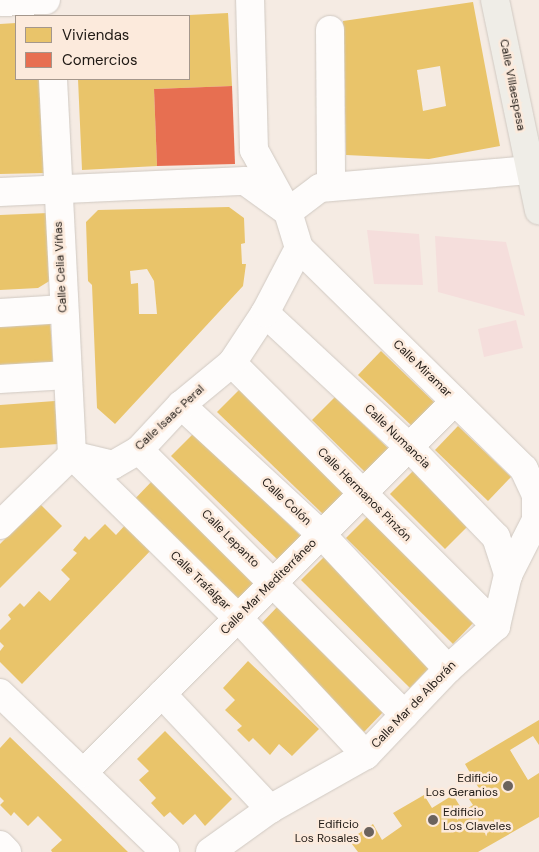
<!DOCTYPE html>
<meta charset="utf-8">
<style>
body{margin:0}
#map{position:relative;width:539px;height:852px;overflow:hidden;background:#f5ebe3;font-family:"DM Sans",sans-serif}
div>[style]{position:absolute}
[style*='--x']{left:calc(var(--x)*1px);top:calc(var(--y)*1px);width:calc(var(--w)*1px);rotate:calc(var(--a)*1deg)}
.green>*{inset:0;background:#f5dedc}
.homes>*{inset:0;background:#e9c46a}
.shops>*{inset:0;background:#e76f51}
.roads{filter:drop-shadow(0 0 1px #d0c9c2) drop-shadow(0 0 1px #d0c9c2)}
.street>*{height:28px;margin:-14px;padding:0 14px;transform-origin:14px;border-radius:14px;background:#fefcfb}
.secondary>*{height:28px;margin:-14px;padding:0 14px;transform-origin:14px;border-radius:14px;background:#efede7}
.dots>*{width:14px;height:14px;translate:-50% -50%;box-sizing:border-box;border:2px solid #fceadc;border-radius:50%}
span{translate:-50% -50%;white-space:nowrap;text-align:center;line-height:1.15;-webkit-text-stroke:5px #fceadc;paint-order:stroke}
.street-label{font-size:12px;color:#201a15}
.poi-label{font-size:12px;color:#201a15}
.right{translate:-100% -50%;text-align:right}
.left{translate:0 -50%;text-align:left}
.legend{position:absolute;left:15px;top:15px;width:175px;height:65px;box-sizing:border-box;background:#fceadc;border:1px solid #a4978c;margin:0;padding:6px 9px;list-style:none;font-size:15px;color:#201a15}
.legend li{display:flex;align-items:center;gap:10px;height:25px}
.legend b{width:25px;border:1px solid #a4978c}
</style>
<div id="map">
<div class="green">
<i style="clip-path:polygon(367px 230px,419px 234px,423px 285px,374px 284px)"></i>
<i style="clip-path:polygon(435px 236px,506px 242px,525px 316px,438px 292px)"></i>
<i style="clip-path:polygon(516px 320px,523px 348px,484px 357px,478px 329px)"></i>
</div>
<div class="homes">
<i style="clip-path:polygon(evenodd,473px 2px,500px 146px,429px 159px,346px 155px,343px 21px,473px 2px,440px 66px,446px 106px,423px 111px,417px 70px,440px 66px)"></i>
<i style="clip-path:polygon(228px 13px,232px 86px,154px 89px,157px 166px,82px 170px,78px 79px,189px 79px,189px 15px)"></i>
<i style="clip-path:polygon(16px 23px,16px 79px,41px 79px,45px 173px,0 174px,0 24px)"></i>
<i style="clip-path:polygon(evenodd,229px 207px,244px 218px,245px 243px,241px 244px,242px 264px,246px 264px,243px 286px,115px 424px,97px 408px,92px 285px,88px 281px,86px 222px,98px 210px,229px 207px,147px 269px,154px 281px,157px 314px,139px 314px,138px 283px,131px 284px,130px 271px,147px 269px)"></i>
<i style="clip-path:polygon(48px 213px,51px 280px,38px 288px,0 290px,0 215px)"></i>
<i style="clip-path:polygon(50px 319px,53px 364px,0 367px,0 322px)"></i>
<i style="clip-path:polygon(381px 351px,435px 403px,413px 427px,358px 375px)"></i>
<i style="clip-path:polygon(240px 389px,345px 492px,324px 515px,217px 412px)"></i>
<i style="clip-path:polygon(335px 397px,390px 450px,367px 474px,312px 420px)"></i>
<i style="clip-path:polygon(55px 401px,58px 444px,0 448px,0 405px)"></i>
<i style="clip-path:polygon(458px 426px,511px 477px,488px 501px,435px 450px)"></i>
<i style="clip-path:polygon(194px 433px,303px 538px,280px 562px,171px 456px)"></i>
<i style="clip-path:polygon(414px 470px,469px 525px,445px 549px,390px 494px)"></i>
<i style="clip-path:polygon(154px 479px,259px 583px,236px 607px,131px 503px)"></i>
<i style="clip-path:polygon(40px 504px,62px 526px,0 588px,0 544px)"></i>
<i style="clip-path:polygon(369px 515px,476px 620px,453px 644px,346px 538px)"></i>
<i style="clip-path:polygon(127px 523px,153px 548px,22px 684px,0 662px,0 651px,4px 646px,0 642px,0 630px,11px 619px,8px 615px,20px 603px,24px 607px,39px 591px,50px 601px,70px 579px,61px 570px,77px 553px,73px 550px,85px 536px,89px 540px,105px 524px,116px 535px)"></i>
<i style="clip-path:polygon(324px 557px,432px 665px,410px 688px,301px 580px)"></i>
<i style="clip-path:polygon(280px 604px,386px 709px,364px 732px,258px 627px)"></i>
<i style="clip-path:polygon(248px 661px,319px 729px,292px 756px,279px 744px,270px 755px,253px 738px,249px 742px,237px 730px,242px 726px,225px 710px,235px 700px,223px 688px)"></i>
<i style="clip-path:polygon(539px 720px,539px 745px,533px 736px,510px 750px,528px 780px,539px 773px,539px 817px,478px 852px,358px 852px,349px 840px,373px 824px,382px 840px,402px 826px,393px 813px,424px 795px,432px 808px,453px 795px,463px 811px,473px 805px,469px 799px,481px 792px,465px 764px)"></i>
<i style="clip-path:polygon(165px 731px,232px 799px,205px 826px,195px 814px,183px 825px,170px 812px,164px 817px,151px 803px,156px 798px,139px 780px,149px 771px,137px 759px)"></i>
<i style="clip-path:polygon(10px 737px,77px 802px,128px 852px,52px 852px,51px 850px,62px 840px,38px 816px,28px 826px,14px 812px,11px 816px,0 805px,4px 801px,0 797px,0 748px)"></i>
</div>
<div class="shops">
<i style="clip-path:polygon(232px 86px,235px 164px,157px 166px,154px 89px)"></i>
</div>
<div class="roads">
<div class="street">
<i style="--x:0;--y:2;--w:46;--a:-2.5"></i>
<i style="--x:330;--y:30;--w:156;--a:89.6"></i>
<i style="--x:53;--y:79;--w:376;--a:87.1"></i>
<i style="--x:72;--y:455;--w:234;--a:44.5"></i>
<i style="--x:239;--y:619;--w:186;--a:47"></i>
<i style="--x:0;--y:192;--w:245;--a:-2.6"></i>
<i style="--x:245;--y:181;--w:53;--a:35.8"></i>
<i style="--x:288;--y:212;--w:40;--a:-37"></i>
<i style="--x:320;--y:188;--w:210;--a:-4.9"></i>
<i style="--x:0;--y:313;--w:64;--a:-3.6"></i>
<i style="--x:265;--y:313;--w:197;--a:42.9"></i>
<i style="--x:409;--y:447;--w:125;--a:46"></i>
<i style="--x:496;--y:537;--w:40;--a:72"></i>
<i style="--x:232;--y:363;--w:373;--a:44.9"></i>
<i style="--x:0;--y:379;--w:68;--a:-3.4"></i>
<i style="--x:181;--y:405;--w:192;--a:42.7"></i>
<i style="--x:322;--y:535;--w:184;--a:46.8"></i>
<i style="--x:139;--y:450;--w:375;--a:44.9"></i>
<i style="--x:0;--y:525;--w:100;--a:-44.2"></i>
<i style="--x:72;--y:455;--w:42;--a:13.7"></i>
<i style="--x:113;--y:465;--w:30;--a:-30"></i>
<i style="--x:139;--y:450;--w:62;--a:-47"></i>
<i style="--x:181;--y:405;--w:66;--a:-39.5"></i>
<i style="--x:232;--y:363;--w:60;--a:-56.6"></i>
<i style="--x:265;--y:313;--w:73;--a:-62.4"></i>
<i style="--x:0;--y:693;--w:229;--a:43.9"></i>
<i style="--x:162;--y:694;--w:158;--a:46.8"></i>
<i style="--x:83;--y:773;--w:526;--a:-45"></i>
<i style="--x:0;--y:845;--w:10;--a:45"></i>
<i style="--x:210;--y:852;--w:74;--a:-35.6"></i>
<i style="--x:270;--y:809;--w:110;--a:-29.4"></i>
<i style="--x:366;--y:755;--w:119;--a:-46.4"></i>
<i style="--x:448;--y:669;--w:64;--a:-41.9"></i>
<i style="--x:496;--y:626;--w:52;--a:-76.8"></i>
<i style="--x:508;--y:575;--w:62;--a:-63"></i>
<i style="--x:536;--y:520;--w:25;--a:-90"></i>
<i style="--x:536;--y:495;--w:29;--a:-115"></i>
<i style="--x:524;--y:469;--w:315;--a:-135.5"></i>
<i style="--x:299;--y:248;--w:38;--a:-107"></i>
<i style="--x:288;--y:212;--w:71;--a:-118.7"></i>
<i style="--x:254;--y:150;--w:150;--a:-91.5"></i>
</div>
<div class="secondary">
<i style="--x:495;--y:0;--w:215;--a:78.2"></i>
</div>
</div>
<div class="dots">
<i style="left:508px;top:786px;background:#6b635d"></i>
<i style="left:433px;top:820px;background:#6b635d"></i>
<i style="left:369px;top:832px;background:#6b635d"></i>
</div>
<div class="street-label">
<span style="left:512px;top:85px;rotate:79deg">Calle Villaespesa</span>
<span style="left:61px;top:267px;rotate:-93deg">Calle Celia Viñas</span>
<span style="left:422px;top:369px;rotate:44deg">Calle Miramar</span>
<span style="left:170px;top:418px;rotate:-43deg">Calle Isaac Peral</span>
<span style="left:397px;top:437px;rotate:44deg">Calle Numancia</span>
<span style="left:364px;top:495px;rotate:45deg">Calle Hermanos Pinzón</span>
<span style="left:286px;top:502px;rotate:43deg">Calle Colón</span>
<span style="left:230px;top:539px;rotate:45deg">Calle Lepanto</span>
<span style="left:200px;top:581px;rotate:44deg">Calle Trafalgar</span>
<span style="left:269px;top:587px;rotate:-45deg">Calle Mar Mediterráneo</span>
<span style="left:414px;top:705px;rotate:-46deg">Calle Mar de Alborán</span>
</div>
<div class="poi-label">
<span class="right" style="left:498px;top:786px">Edificio<br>Los Geranios</span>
<span class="left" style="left:443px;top:820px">Edificio<br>Los Claveles</span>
<span class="right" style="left:359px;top:832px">Edificio<br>Los Rosales</span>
</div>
<ul class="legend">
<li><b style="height:14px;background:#e9c46a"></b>Viviendas</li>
<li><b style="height:14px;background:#e76f51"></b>Comercios</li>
</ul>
</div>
